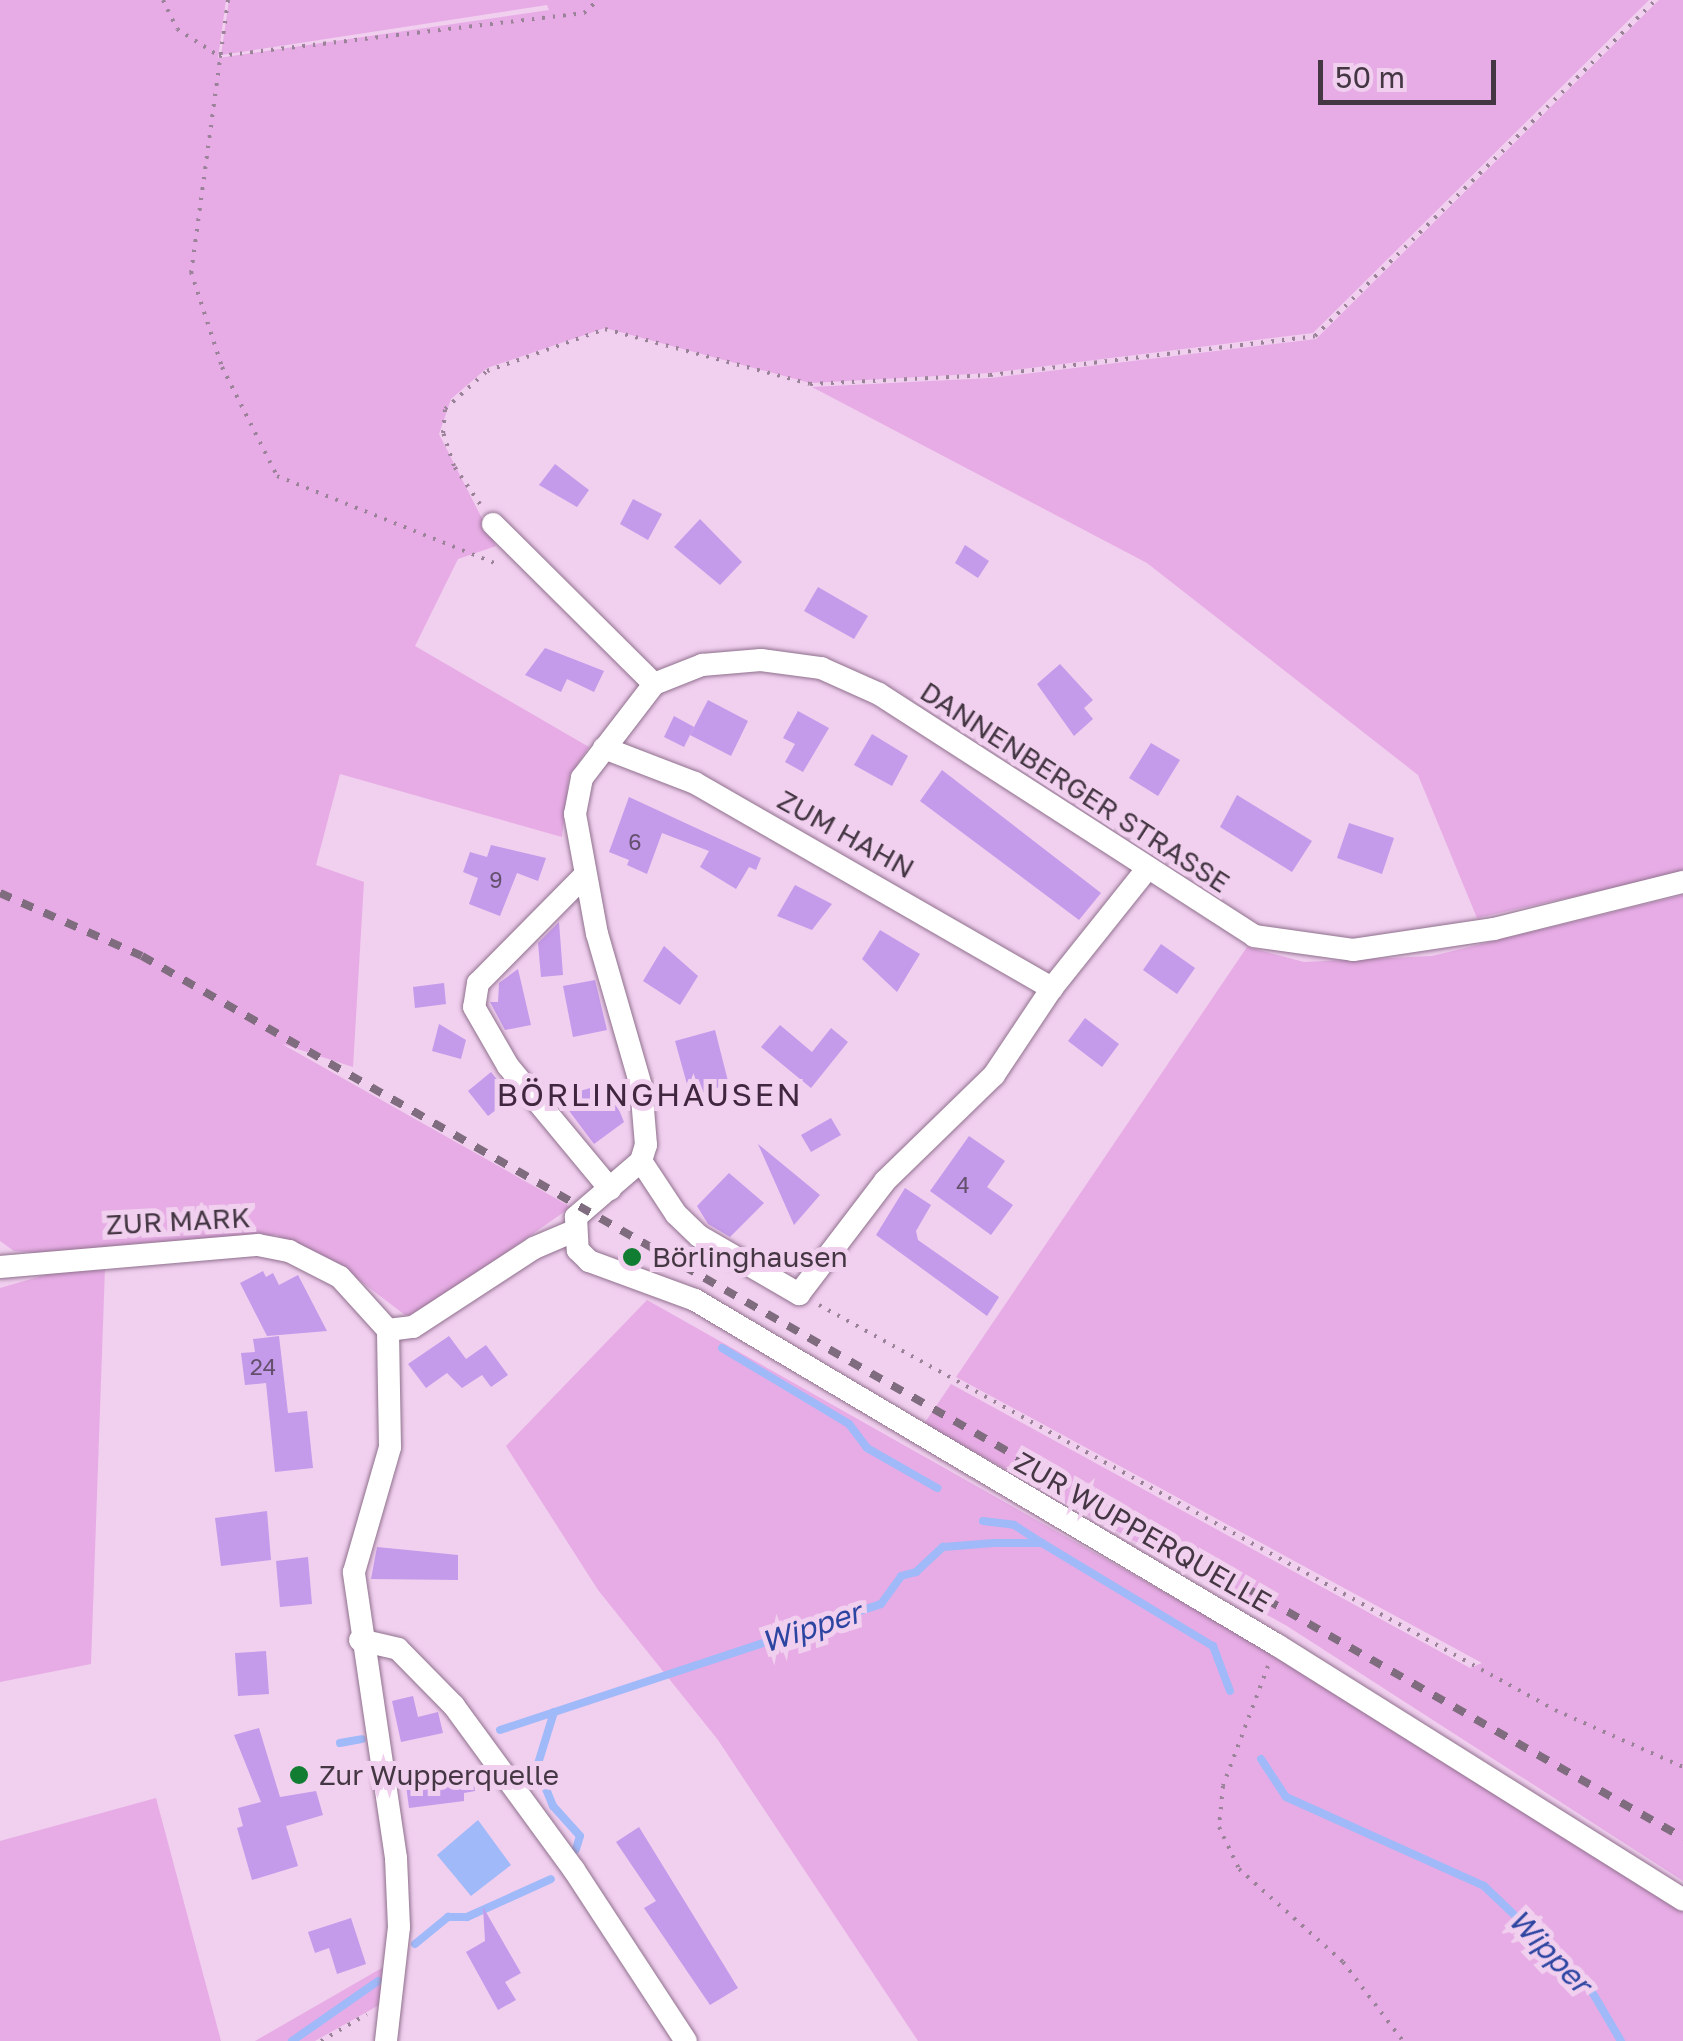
<!DOCTYPE html>
<meta charset="utf-8">
<style>
body{margin:0}
#map{position:relative;width:1683px;height:2041px;overflow:hidden;background:#f1cfef;font-family:"Golos Text",sans-serif}
div>[style]{position:absolute}
[style*='--x']{left:calc(var(--x)*1px);top:calc(var(--y)*1px);width:calc(var(--w)*1px);rotate:calc(var(--a)*1deg)}
.green>*{inset:0;background:#e7ace5}
.water>*{inset:0;background:#a0b9f9}
.stream>*{height:8px;margin:-4px;padding:0 4px;transform-origin:4px;border-radius:4px;background:#a0b9f9}
.building>*{inset:0;background:#c49aea}
.path>*{height:4px;margin-top:-2px;transform-origin:0;background:repeating-linear-gradient(90deg,#9a8399 0 2.5px,transparent 0 10.5px)}
.roads{filter:drop-shadow(0 0 2px #8f718d) drop-shadow(0 0 2px #8f718d)}
.minor>*{height:22px;margin:-11px;padding:0 11px;transform-origin:11px;border-radius:11px;background:#fff}
.rail>*{height:8px;margin-top:-4px;transform-origin:0;background:repeating-linear-gradient(90deg,#806c7f 0 12px,transparent 0 24px)}
.dots>*{width:28px;height:28px;translate:-50% -50%;box-sizing:border-box;border:5px solid #f1cfef;border-radius:50%}
span{translate:-50% -50%;white-space:nowrap;text-align:center;line-height:1.15;-webkit-text-stroke:10px #f1cfef;paint-order:stroke}
.number-label{font-size:22px;color:#64506d}
.number-label span{-webkit-text-stroke-width:0}
.street-label{font-size:28px;color:#443743}
.poi-label{font-size:28px;color:#443743}
.left{translate:0 -50%;text-align:left}
.water-label{font-size:30px;color:#2c45a0;font-style:italic}
.quarter-label{font-size:32px;color:#40263f;letter-spacing:2.5px}
.scale{position:absolute;left:1318px;top:60px;width:178px;height:45px;box-sizing:border-box;border:5px solid #443743;border-top:0;padding-left:12px;font-size:30px;line-height:35px;white-space:nowrap;color:#443743;-webkit-text-stroke:8px #f1cfef;paint-order:stroke}
</style>
<div id="map">
<div class="green">
<i style="clip-path:polygon(0 0,226px 0,218px 58px,549px 10px,547px 5px,221px 55px,229px 0,1649px 0,1313px 333px,990px 373px,810px 383px,605px 328px,487px 368px,451px 399px,439px 434px,496px 546px,458px 559px,415px 646px,589px 747px,569px 777px,562px 837px,340px 774px,316px 865px,364px 882px,353px 1067px,282px 1044px,571px 1207px,417px 1315px,405px 1315px,342px 1267px,276px 1235px,52px 1254px,14px 1251px,0 1241px)"></i>
<i style="clip-path:polygon(1659px 0,1683px 0,1683px 872px,1477px 918px,1418px 775px,1147px 563px,812px 387px,990px 378px,1316px 339px)"></i>
<i style="clip-path:polygon(1683px 895px,1683px 1881px,1287px 1626px,924px 1424px,951px 1384px,1470px 1668px,1482px 1663px,956px 1377px,1247px 947px,1304px 962px,1432px 956px)"></i>
<i style="clip-path:polygon(105px 1268px,91px 1664px,0 1682px,0 1288px,52px 1273px)"></i>
<i style="clip-path:polygon(647px 1300px,1286px 1661px,1683px 1907px,1683px 2041px,918px 2041px,718px 1740px,598px 1590px,506px 1446px)"></i>
<i style="clip-path:polygon(156px 1798px,221px 2041px,0 2041px,0 1841px)"></i>
<i style="clip-path:polygon(387px 1965px,381px 2004px,315px 2041px,255px 2041px)"></i>
</div>
<div class="water">
<i style="clip-path:polygon(478px 1820px,511px 1865px,471px 1896px,437px 1855px)"></i>
</div>
<div class="stream">
<i style="--x:722;--y:1348;--w:148;--a:30.9"></i>
<i style="--x:849;--y:1424;--w:30;--a:53"></i>
<i style="--x:867;--y:1448;--w:81;--a:29.7"></i>
<i style="--x:983;--y:1521;--w:31;--a:7"></i>
<i style="--x:1014;--y:1525;--w:33;--a:33"></i>
<i style="--x:554;--y:1712;--w:58;--a:107.2"></i>
<i style="--x:537;--y:1767;--w:42;--a:67.7"></i>
<i style="--x:553;--y:1806;--w:40;--a:48"></i>
<i style="--x:580;--y:1836;--w:14;--a:107"></i>
<i style="--x:500;--y:1730;--w:401;--a:-18.3"></i>
<i style="--x:881;--y:1604;--w:34;--a:-54"></i>
<i style="--x:901;--y:1576;--w:16;--a:-15"></i>
<i style="--x:916;--y:1572;--w:37;--a:-43"></i>
<i style="--x:943;--y:1547;--w:51;--a:-4.5"></i>
<i style="--x:994;--y:1543;--w:48;--a:0"></i>
<i style="--x:1042;--y:1543;--w:200;--a:31.1"></i>
<i style="--x:1213;--y:1646;--w:48;--a:69.3"></i>
<i style="--x:340;--y:1743;--w:22;--a:-10"></i>
<i style="--x:1261;--y:1759;--w:45;--a:56.7"></i>
<i style="--x:1286;--y:1797;--w:217;--a:24.2"></i>
<i style="--x:1484;--y:1886;--w:144;--a:43.6"></i>
<i style="--x:1588;--y:1985;--w:65;--a:59.5"></i>
<i style="--x:415;--y:1944;--w:43;--a:-39.3"></i>
<i style="--x:448;--y:1917;--w:19;--a:0"></i>
<i style="--x:467;--y:1917;--w:92;--a:-24.3"></i>
<i style="--x:292;--y:2041;--w:105;--a:-34.9"></i>
</div>
<div class="building">
<i style="clip-path:polygon(555px 464px,589px 490px,577px 507px,539px 485px)"></i>
<i style="clip-path:polygon(633px 499px,662px 514px,648px 540px,620px 524px)"></i>
<i style="clip-path:polygon(700px 519px,742px 562px,720px 585px,674px 547px)"></i>
<i style="clip-path:polygon(965px 545px,989px 561px,978px 578px,955px 563px)"></i>
<i style="clip-path:polygon(818px 587px,868px 616px,854px 639px,804px 611px)"></i>
<i style="clip-path:polygon(545px 648px,604px 671px,594px 692px,567px 679px,561px 692px,525px 675px)"></i>
<i style="clip-path:polygon(1060px 664px,1093px 700px,1084px 708px,1093px 719px,1074px 736px,1037px 684px)"></i>
<i style="clip-path:polygon(708px 700px,748px 721px,731px 756px,690px 735px)"></i>
<i style="clip-path:polygon(798px 711px,829px 728px,803px 772px,785px 762px,795px 744px,783px 738px)"></i>
<i style="clip-path:polygon(674px 716px,694px 727px,684px 747px,664px 737px)"></i>
<i style="clip-path:polygon(872px 734px,908px 756px,892px 786px,854px 765px)"></i>
<i style="clip-path:polygon(1151px 743px,1180px 760px,1158px 796px,1129px 778px)"></i>
<i style="clip-path:polygon(942px 770px,1101px 893px,1079px 920px,920px 801px)"></i>
<i style="clip-path:polygon(1237px 795px,1312px 841px,1292px 872px,1220px 827px)"></i>
<i style="clip-path:polygon(629px 797px,761px 858px,756px 870px,749px 867px,736px 889px,700px 867px,709px 851px,662px 833px,647px 874px,627px 865px,629px 860px,609px 852px)"></i>
<i style="clip-path:polygon(1349px 823px,1394px 838px,1382px 874px,1337px 858px)"></i>
<i style="clip-path:polygon(491px 845px,546px 858px,538px 881px,517px 873px,500px 916px,469px 904px,478px 878px,463px 872px,470px 852px,487px 857px)"></i>
<i style="clip-path:polygon(795px 885px,832px 904px,812px 930px,777px 916px)"></i>
<i style="clip-path:polygon(559px 922px,563px 975px,541px 977px,538px 943px)"></i>
<i style="clip-path:polygon(880px 930px,920px 954px,897px 992px,862px 959px)"></i>
<i style="clip-path:polygon(1161px 944px,1195px 968px,1177px 994px,1143px 970px)"></i>
<i style="clip-path:polygon(664px 946px,698px 976px,680px 1005px,643px 981px)"></i>
<i style="clip-path:polygon(518px 969px,531px 1025px,505px 1030px,490px 1002px,498px 1002px,499px 983px)"></i>
<i style="clip-path:polygon(595px 980px,607px 1030px,573px 1037px,563px 986px)"></i>
<i style="clip-path:polygon(444px 983px,446px 1004px,415px 1008px,413px 987px)"></i>
<i style="clip-path:polygon(1085px 1018px,1119px 1044px,1102px 1067px,1068px 1041px)"></i>
<i style="clip-path:polygon(439px 1024px,466px 1040px,461px 1059px,432px 1051px)"></i>
<i style="clip-path:polygon(780px 1025px,812px 1052px,831px 1028px,848px 1042px,811px 1088px,761px 1047px)"></i>
<i style="clip-path:polygon(715px 1030px,729px 1085px,716px 1088px,709px 1101px,690px 1095px,675px 1041px)"></i>
<i style="clip-path:polygon(491px 1072px,512px 1098px,488px 1116px,468px 1091px)"></i>
<i style="clip-path:polygon(597px 1086px,615px 1100px,624px 1122px,594px 1144px,567px 1108px,580px 1091px)"></i>
<i style="clip-path:polygon(831px 1118px,841px 1135px,811px 1152px,801px 1135px)"></i>
<i style="clip-path:polygon(969px 1136px,1005px 1161px,987px 1187px,1013px 1205px,991px 1235px,930px 1191px)"></i>
<i style="clip-path:polygon(758px 1144px,820px 1195px,794px 1225px)"></i>
<i style="clip-path:polygon(729px 1173px,764px 1203px,730px 1237px,708px 1224px,697px 1206px)"></i>
<i style="clip-path:polygon(905px 1188px,931px 1205px,916px 1231px,918px 1240px,999px 1297px,987px 1316px,876px 1235px)"></i>
<i style="clip-path:polygon(263px 1271px,266px 1277px,273px 1273px,279px 1285px,298px 1275px,327px 1331px,267px 1336px,240px 1283px)"></i>
<i style="clip-path:polygon(279px 1336px,288px 1413px,307px 1411px,313px 1468px,275px 1472px,266px 1383px,245px 1385px,241px 1353px,255px 1352px,253px 1339px)"></i>
<i style="clip-path:polygon(449px 1336px,466px 1359px,486px 1345px,508px 1375px,491px 1387px,482px 1375px,462px 1388px,447px 1373px,426px 1388px,408px 1364px)"></i>
<i style="clip-path:polygon(267px 1511px,271px 1560px,221px 1566px,215px 1518px)"></i>
<i style="clip-path:polygon(377px 1547px,458px 1555px,458px 1580px,371px 1579px)"></i>
<i style="clip-path:polygon(308px 1557px,312px 1604px,280px 1607px,276px 1561px)"></i>
<i style="clip-path:polygon(266px 1651px,269px 1694px,238px 1696px,235px 1653px)"></i>
<i style="clip-path:polygon(413px 1696px,418px 1717px,438px 1712px,443px 1733px,401px 1742px,392px 1701px)"></i>
<i style="clip-path:polygon(259px 1728px,280px 1797px,316px 1791px,323px 1815px,286px 1826px,298px 1866px,252px 1880px,237px 1828px,243px 1826px,238px 1808px,261px 1802px,234px 1735px)"></i>
<i style="clip-path:polygon(472px 1768px,475px 1791px,464px 1793px,464px 1801px,409px 1808px,405px 1778px)"></i>
<i style="clip-path:polygon(639px 1827px,738px 1988px,710px 2005px,644px 1908px,656px 1901px,616px 1842px)"></i>
<i style="clip-path:polygon(483px 1907px,521px 1973px,505px 1982px,516px 2000px,498px 2010px,466px 1952px,485px 1941px)"></i>
<i style="clip-path:polygon(351px 1918px,366px 1964px,337px 1974px,329px 1948px,315px 1953px,308px 1932px)"></i>
</div>
<div class="path">
<i style="--x:163;--y:0;--w:32;--a:64"></i>
<i style="--x:177;--y:29;--w:50;--a:32.7"></i>
<i style="--x:219;--y:56;--w:368;--a:-6.7"></i>
<i style="--x:584;--y:13;--w:19;--a:-43"></i>
<i style="--x:228;--y:0;--w:275;--a:97.7"></i>
<i style="--x:191;--y:272;--w:100;--a:71.9"></i>
<i style="--x:222;--y:367;--w:122;--a:63.2"></i>
<i style="--x:277;--y:476;--w:239;--a:21.8"></i>
<i style="--x:480;--y:504;--w:46;--a:-124.4"></i>
<i style="--x:454;--y:466;--w:35;--a:-108"></i>
<i style="--x:443;--y:433;--w:24;--a:-85"></i>
<i style="--x:445;--y:409;--w:57;--a:-42.1"></i>
<i style="--x:487;--y:371;--w:125;--a:-19.6"></i>
<i style="--x:605;--y:329;--w:212;--a:15"></i>
<i style="--x:810;--y:384;--w:180;--a:-2.9"></i>
<i style="--x:990;--y:375;--w:327;--a:-6.8"></i>
<i style="--x:1315;--y:336;--w:479;--a:-44.6"></i>
<i style="--x:819;--y:1305;--w:840;--a:28.82"></i>
<i style="--x:1555;--y:1710;--w:140;--a:24"></i>
<i style="--x:1268;--y:1666;--w:128;--a:110.6"></i>
<i style="--x:1223;--y:1786;--w:41;--a:95.6"></i>
<i style="--x:1219;--y:1827;--w:47;--a:64.5"></i>
<i style="--x:1239;--y:1869;--w:140;--a:41.8"></i>
<i style="--x:1343;--y:1962;--w:99;--a:52.8"></i>
<i style="--x:321;--y:2041;--w:53;--a:-30.4"></i>
</div>
<div class="roads">
<div class="minor">
<i style="--x:493;--y:524;--w:227;--a:44.8"></i>
<i style="--x:604;--y:748;--w:97;--a:21"></i>
<i style="--x:695;--y:783;--w:412;--a:29.9"></i>
<i style="--x:583;--y:877;--w:149;--a:134.7"></i>
<i style="--x:478;--y:983;--w:24;--a:99"></i>
<i style="--x:474;--y:1007;--w:68;--a:60"></i>
<i style="--x:508;--y:1066;--w:160;--a:50.3"></i>
<i style="--x:641;--y:1161;--w:17;--a:-73"></i>
<i style="--x:646;--y:1145;--w:59;--a:-94.8"></i>
<i style="--x:641;--y:1086;--w:158;--a:-106.1"></i>
<i style="--x:597;--y:934;--w:122;--a:-100.4"></i>
<i style="--x:575;--y:814;--w:37;--a:-79"></i>
<i style="--x:582;--y:778;--w:118;--a:-52.5"></i>
<i style="--x:654;--y:684;--w:52;--a:-21.6"></i>
<i style="--x:702;--y:665;--w:59;--a:-4.8"></i>
<i style="--x:761;--y:660;--w:61;--a:7.6"></i>
<i style="--x:821;--y:668;--w:64;--a:24.1"></i>
<i style="--x:879;--y:694;--w:446;--a:32.8"></i>
<i style="--x:1254;--y:936;--w:100;--a:8"></i>
<i style="--x:1353;--y:950;--w:143;--a:-8.5"></i>
<i style="--x:1494;--y:929;--w:195;--a:-14"></i>
<i style="--x:641;--y:1161;--w:86;--a:139.3"></i>
<i style="--x:576;--y:1217;--w:33;--a:87"></i>
<i style="--x:578;--y:1250;--w:16;--a:45"></i>
<i style="--x:589;--y:1261;--w:113;--a:20.2"></i>
<i style="--x:695;--y:1300;--w:677;--a:30.66"></i>
<i style="--x:1277;--y:1645;--w:479;--a:32.1"></i>
<i style="--x:641;--y:1161;--w:64;--a:56.6"></i>
<i style="--x:676;--y:1214;--w:32;--a:44"></i>
<i style="--x:699;--y:1236;--w:116;--a:30.1"></i>
<i style="--x:799;--y:1294;--w:142;--a:-52.7"></i>
<i style="--x:885;--y:1181;--w:152;--a:-44.2"></i>
<i style="--x:994;--y:1075;--w:105;--a:-56.3"></i>
<i style="--x:1052;--y:988;--w:152;--a:-51.4"></i>
<i style="--x:0;--y:1267;--w:259;--a:-4.9"></i>
<i style="--x:258;--y:1245;--w:32;--a:11"></i>
<i style="--x:289;--y:1251;--w:57;--a:27"></i>
<i style="--x:340;--y:1277;--w:72;--a:47.8"></i>
<i style="--x:388;--y:1330;--w:25;--a:-7"></i>
<i style="--x:413;--y:1327;--w:145;--a:-33.1"></i>
<i style="--x:534;--y:1248;--w:43;--a:-23"></i>
<i style="--x:360;--y:1640;--w:39;--a:13"></i>
<i style="--x:398;--y:1649;--w:80;--a:45.5"></i>
<i style="--x:454;--y:1706;--w:203;--a:53.8"></i>
<i style="--x:574;--y:1870;--w:204;--a:56.8"></i>
<i style="--x:386;--y:2041;--w:115;--a:-83.5"></i>
<i style="--x:399;--y:1927;--w:69;--a:-92.5"></i>
<i style="--x:396;--y:1858;--w:289;--a:-98.4"></i>
<i style="--x:354;--y:1572;--w:130;--a:-73.9"></i>
<i style="--x:390;--y:1447;--w:117;--a:-91"></i>
</div>
</div>
<div class="rail">
<i style="--x:0;--y:893;--w:155;--a:23.9"></i>
<i style="--x:142;--y:956;--w:1776;--a:29.78"></i>
</div>
<div class="dots">
<i style="left:632px;top:1257px;background:#117d32"></i>
<i style="left:299px;top:1775px;background:#117d32"></i>
</div>
<div class="number-label">
<span style="left:635px;top:842px">6</span>
<span style="left:496px;top:880px">9</span>
<span style="left:963px;top:1185px">4</span>
<span style="left:263px;top:1367px">24</span>
</div>
<div class="street-label">
<span style="left:1075px;top:787px;rotate:33deg">DANNENBERGER STRASSE</span>
<span style="left:846px;top:834px;rotate:29deg">ZUM HAHN</span>
<span style="left:178px;top:1221px;rotate:-3deg">ZUR MARK</span>
<span style="left:1143px;top:1532px;rotate:30deg">ZUR WUPPERQUELLE</span>
</div>
<div class="poi-label">
<span class="left" style="left:652px;top:1257px">Börlinghausen</span>
<span class="left" style="left:319px;top:1775px">Zur Wupperquelle</span>
</div>
<div class="water-label">
<span style="left:811px;top:1627px;rotate:-18deg">Wipper</span>
<span style="left:1550px;top:1951px;rotate:46deg">Wipper</span>
</div>
<div class="quarter-label">
<span style="left:650px;top:1094px">BÖRLINGHAUSEN</span>
</div>
<div class="scale">50 m</div>
</div>
